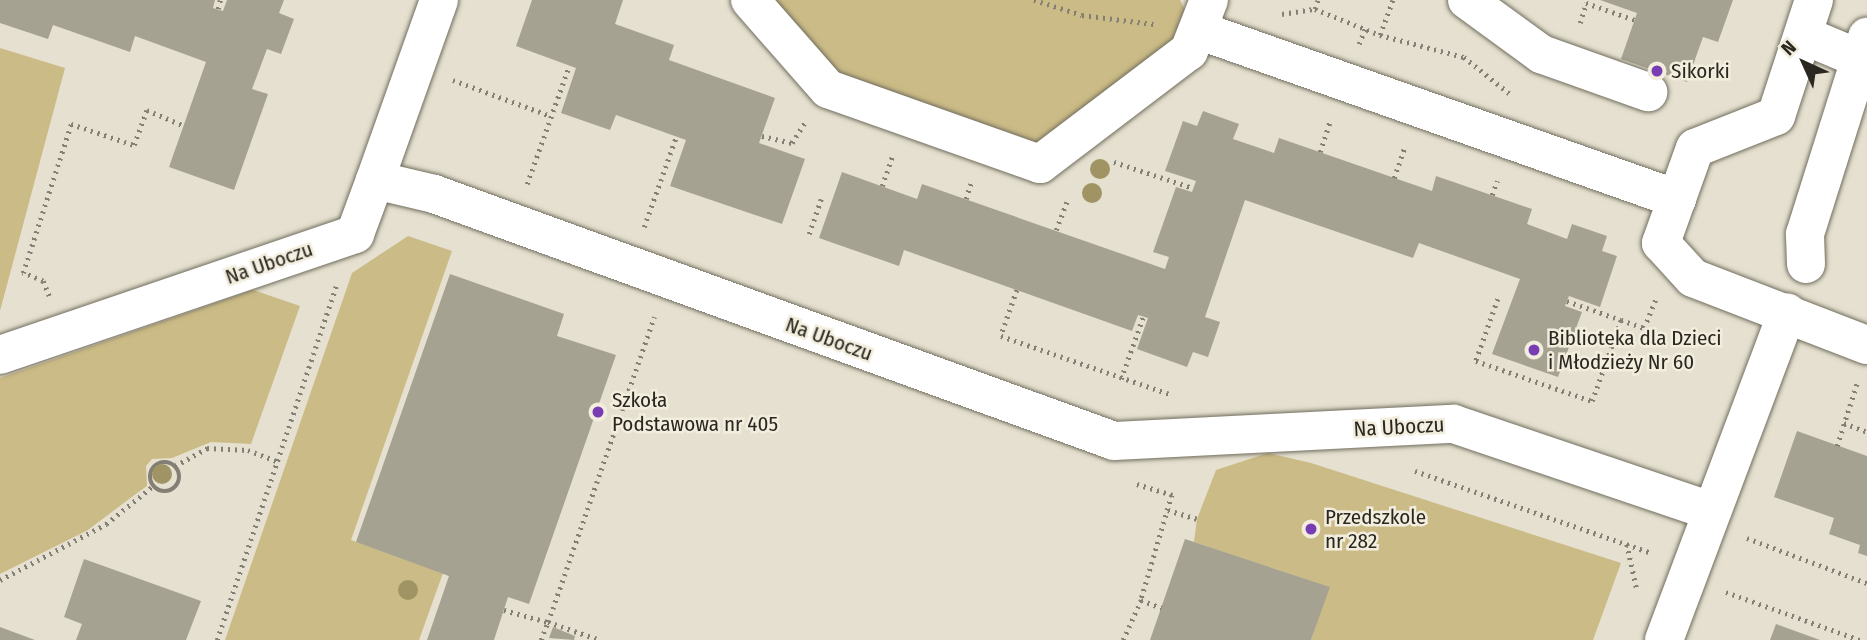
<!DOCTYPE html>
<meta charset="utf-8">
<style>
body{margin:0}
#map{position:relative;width:1867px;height:640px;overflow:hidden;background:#e5e0cf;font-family:"Fira Sans Condensed",sans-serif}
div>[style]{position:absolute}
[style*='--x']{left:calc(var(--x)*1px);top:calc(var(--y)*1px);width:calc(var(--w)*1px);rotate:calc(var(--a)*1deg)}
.green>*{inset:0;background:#cbbb86}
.building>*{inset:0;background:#a6a292}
.path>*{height:4.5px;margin-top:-2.25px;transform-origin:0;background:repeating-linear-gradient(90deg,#837f74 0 2px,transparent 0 7px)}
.path>.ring{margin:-2.25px;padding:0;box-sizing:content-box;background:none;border:4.5px solid #837f74;border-radius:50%}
.roads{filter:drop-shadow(0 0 2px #716d5e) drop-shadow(0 0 2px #716d5e)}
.minor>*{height:38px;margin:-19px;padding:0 19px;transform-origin:19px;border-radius:19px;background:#fff}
.trees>*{width:20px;height:20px;margin:-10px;border-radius:50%;background:#a09465}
.dots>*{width:19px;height:19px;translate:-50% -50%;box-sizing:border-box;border:4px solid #f2eddd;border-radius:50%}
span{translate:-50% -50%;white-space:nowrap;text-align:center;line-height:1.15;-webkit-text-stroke:5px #f2eddd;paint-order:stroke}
.poi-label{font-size:21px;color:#292720}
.left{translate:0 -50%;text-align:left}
.street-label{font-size:21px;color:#292720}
.north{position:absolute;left:1769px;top:28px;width:70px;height:70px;-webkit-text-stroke:5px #f2eddd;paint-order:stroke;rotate:315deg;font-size:19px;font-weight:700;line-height:28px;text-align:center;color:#292720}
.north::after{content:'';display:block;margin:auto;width:24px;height:32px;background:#292720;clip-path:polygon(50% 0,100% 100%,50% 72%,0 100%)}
</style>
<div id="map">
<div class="green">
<i style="clip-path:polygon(768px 0,1180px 0,1185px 10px,1168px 52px,1037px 150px,841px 80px)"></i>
<i style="clip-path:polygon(0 48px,65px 68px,0 311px)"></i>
<i style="clip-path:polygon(408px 236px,452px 251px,351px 540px,443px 573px,419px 640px,225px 640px,352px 273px)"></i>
<i style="clip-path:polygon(253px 290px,300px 306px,251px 444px,211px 442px,172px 458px,152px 459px,146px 466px,147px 486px,137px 493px,88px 530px,0 574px,0 378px)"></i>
<i style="clip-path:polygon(1268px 453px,1311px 463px,1621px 563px,1593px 640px,1311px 640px,1329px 587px,1194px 542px,1197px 519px,1216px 470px)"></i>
</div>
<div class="building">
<i style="clip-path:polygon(0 0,215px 0,213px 8px,223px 11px,227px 0,284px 0,279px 13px,294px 19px,281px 54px,267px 49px,252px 89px,268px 94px,234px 190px,169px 167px,206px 62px,135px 36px,130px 52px,53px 25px,48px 39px,0 23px)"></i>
<i style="clip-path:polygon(532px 0,623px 0,615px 24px,674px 45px,669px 60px,775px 98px,759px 143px,805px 159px,782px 224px,670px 186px,686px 140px,616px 115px,610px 130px,561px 113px,576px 68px,516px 46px)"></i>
<i style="clip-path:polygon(1600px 0,1733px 0,1718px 42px,1703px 37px,1687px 82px,1621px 59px,1637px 13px)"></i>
<i style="clip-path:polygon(1203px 111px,1239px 124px,1233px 139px,1274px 153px,1279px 138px,1432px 191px,1436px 176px,1532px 209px,1527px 224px,1567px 239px,1572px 224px,1607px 236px,1602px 251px,1617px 256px,1600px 307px,1569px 296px,1565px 306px,1582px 312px,1558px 377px,1492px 354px,1520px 279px,1419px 243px,1413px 258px,1245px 200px,1205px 317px,1220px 322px,1208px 357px,1193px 352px,1187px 367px,1137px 349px,1148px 318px,1138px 315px,1132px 331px,904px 250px,899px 266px,819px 238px,842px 172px,917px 199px,922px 184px,1165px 269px,1169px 257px,1153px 252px,1176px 187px,1192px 192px,1196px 181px,1165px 171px,1183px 121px,1197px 126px)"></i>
<i style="clip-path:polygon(450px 274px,564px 314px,557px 336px,616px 355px,529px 604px,508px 597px,494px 640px,427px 640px,449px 576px,356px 542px)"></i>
<i style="clip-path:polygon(1797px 431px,1867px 456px,1867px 556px,1858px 553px,1860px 545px,1829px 534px,1834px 518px,1774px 497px)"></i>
<i style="clip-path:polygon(1185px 539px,1330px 587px,1311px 640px,1150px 640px)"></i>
<i style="clip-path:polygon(84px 559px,201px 601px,186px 640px,76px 640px,82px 624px,64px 617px)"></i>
<i style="clip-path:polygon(1776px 624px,1820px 640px,1770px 640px)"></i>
<i style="clip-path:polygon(0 627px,35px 640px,0 640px)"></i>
<i style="clip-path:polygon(553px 627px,575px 636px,574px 640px,549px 638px)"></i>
</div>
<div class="path">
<i style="--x:1034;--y:0;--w:50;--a:17.4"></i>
<i style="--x:1082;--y:15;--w:72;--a:7.2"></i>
<i style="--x:218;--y:9;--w:9;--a:-77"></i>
<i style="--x:1315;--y:9;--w:9;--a:-72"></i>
<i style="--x:1282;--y:14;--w:33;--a:-9"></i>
<i style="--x:1315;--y:9;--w:70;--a:21.8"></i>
<i style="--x:1380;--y:35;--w:37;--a:-70"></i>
<i style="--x:1580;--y:23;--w:21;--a:-73"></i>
<i style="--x:1586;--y:3;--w:52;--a:19.1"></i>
<i style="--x:1380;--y:35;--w:87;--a:14.7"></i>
<i style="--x:1464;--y:57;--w:58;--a:38.7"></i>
<i style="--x:1359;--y:44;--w:16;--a:-68"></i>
<i style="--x:453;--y:80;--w:104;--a:20.2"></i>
<i style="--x:762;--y:136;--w:31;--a:13"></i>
<i style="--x:792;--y:143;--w:25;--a:-58"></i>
<i style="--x:1320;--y:152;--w:32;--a:-72"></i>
<i style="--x:1114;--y:162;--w:83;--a:18.2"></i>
<i style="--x:1394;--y:178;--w:34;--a:-71"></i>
<i style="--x:527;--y:184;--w:125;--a:-70.4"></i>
<i style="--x:882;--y:186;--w:31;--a:-71"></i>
<i style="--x:1492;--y:195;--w:15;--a:-70"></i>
<i style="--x:966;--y:199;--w:17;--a:-73"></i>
<i style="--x:644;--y:227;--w:96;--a:-70.4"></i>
<i style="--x:1056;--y:230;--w:34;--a:-69"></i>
<i style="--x:809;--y:234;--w:37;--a:-71"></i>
<i style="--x:1017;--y:290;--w:49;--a:109.2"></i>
<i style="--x:1001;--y:336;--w:178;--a:19"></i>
<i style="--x:49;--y:296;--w:16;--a:-112"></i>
<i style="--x:43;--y:281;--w:22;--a:-158"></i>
<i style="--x:23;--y:273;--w:157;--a:-72.1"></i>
<i style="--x:71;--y:124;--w:66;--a:18.4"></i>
<i style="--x:134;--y:145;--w:37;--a:-70"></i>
<i style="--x:147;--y:110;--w:39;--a:23"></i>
<i style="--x:1498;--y:299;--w:66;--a:109.5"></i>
<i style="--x:1476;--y:361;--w:123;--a:19"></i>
<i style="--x:1592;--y:401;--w:86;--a:-70.3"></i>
<i style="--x:1621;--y:320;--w:24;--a:19"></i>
<i style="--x:1644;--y:328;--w:31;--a:-68"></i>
<i style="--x:1567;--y:301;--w:57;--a:19.4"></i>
<i style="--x:1121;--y:379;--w:66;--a:-70.5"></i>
<i style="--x:1844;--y:423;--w:25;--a:21"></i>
<i style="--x:1837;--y:446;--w:66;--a:-72.4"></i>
<i class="ring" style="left:150px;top:462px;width:25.5px;height:25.5px"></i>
<i style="--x:175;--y:466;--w:37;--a:-29"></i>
<i style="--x:207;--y:448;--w:41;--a:2.8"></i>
<i style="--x:248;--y:450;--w:31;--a:21"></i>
<i style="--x:1415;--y:471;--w:251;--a:19.1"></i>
<i style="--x:1137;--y:484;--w:37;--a:17"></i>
<i style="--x:1172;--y:495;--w:109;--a:106.4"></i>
<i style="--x:1141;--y:600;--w:22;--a:21"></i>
<i style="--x:1168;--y:510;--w:30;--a:17"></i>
<i style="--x:1747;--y:538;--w:128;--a:20.6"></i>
<i style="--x:1627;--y:544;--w:47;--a:77.7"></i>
<i style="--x:0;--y:580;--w:120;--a:-27.8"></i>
<i style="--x:106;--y:524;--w:60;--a:-39"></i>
<i style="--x:1726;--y:592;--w:142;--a:19.7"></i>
<i style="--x:504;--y:610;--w:46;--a:15.3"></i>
<i style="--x:548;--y:622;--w:323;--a:-70.8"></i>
<i style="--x:217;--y:640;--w:376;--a:-71.4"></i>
<i style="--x:541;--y:640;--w:19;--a:-69"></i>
<i style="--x:548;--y:622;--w:55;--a:19.1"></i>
<i style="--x:1123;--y:640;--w:44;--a:-65.8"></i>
</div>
<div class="roads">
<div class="minor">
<i style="--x:750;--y:0;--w:118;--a:48.8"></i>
<i style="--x:828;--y:89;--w:225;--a:19.5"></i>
<i style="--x:1040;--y:164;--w:187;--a:-37.2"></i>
<i style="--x:1189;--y:51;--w:55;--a:-68.6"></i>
<i style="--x:1467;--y:0;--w:92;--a:36.1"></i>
<i style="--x:1541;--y:54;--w:114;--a:19.6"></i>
<i style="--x:1814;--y:0;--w:122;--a:108.1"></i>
<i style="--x:1776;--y:116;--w:87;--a:158.4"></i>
<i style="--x:1695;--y:148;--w:101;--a:109.7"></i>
<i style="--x:1661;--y:243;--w:47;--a:47.6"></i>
<i style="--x:1693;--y:278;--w:186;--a:21.1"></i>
<i style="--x:1198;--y:30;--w:508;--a:19.43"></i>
<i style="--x:1803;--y:35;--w:62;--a:22.8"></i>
<i style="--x:375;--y:180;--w:191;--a:-70.4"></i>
<i style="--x:1806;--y:264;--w:30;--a:-92"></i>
<i style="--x:1805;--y:234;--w:207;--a:-72.5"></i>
<i style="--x:0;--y:355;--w:375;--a:-18.8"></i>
<i style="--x:355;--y:234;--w:58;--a:-69.7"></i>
<i style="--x:375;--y:180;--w:61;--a:13.3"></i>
<i style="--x:434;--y:194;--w:723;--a:19.96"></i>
<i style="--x:1114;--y:441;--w:340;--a:-2.9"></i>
<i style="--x:1454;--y:424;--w:271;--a:18.7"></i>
<i style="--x:1664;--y:640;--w:350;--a:-69.4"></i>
</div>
</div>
<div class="trees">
<i style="left:1100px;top:169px"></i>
<i style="left:1092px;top:193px"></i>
<i style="left:162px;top:474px"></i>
<i style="left:408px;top:590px"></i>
</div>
<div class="dots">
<i style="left:1657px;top:71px;background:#783db2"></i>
<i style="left:1534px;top:350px;background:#783db2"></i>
<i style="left:598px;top:412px;background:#783db2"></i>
<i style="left:1311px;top:529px;background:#783db2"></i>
</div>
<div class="poi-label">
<span class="left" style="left:1671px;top:71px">Sikorki</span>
<span class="left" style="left:1548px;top:350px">Biblioteka dla Dzieci<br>i Młodzieży Nr 60</span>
<span class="left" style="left:612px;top:412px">Szkoła<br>Podstawowa nr 405</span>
<span class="left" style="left:1325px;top:529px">Przedszkole<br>nr 282</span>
</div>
<div class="street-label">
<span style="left:269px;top:263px;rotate:-19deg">Na Uboczu</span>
<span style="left:829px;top:339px;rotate:20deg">Na Uboczu</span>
<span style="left:1399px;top:427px;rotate:-3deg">Na Uboczu</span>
</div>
<div class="north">N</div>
</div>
